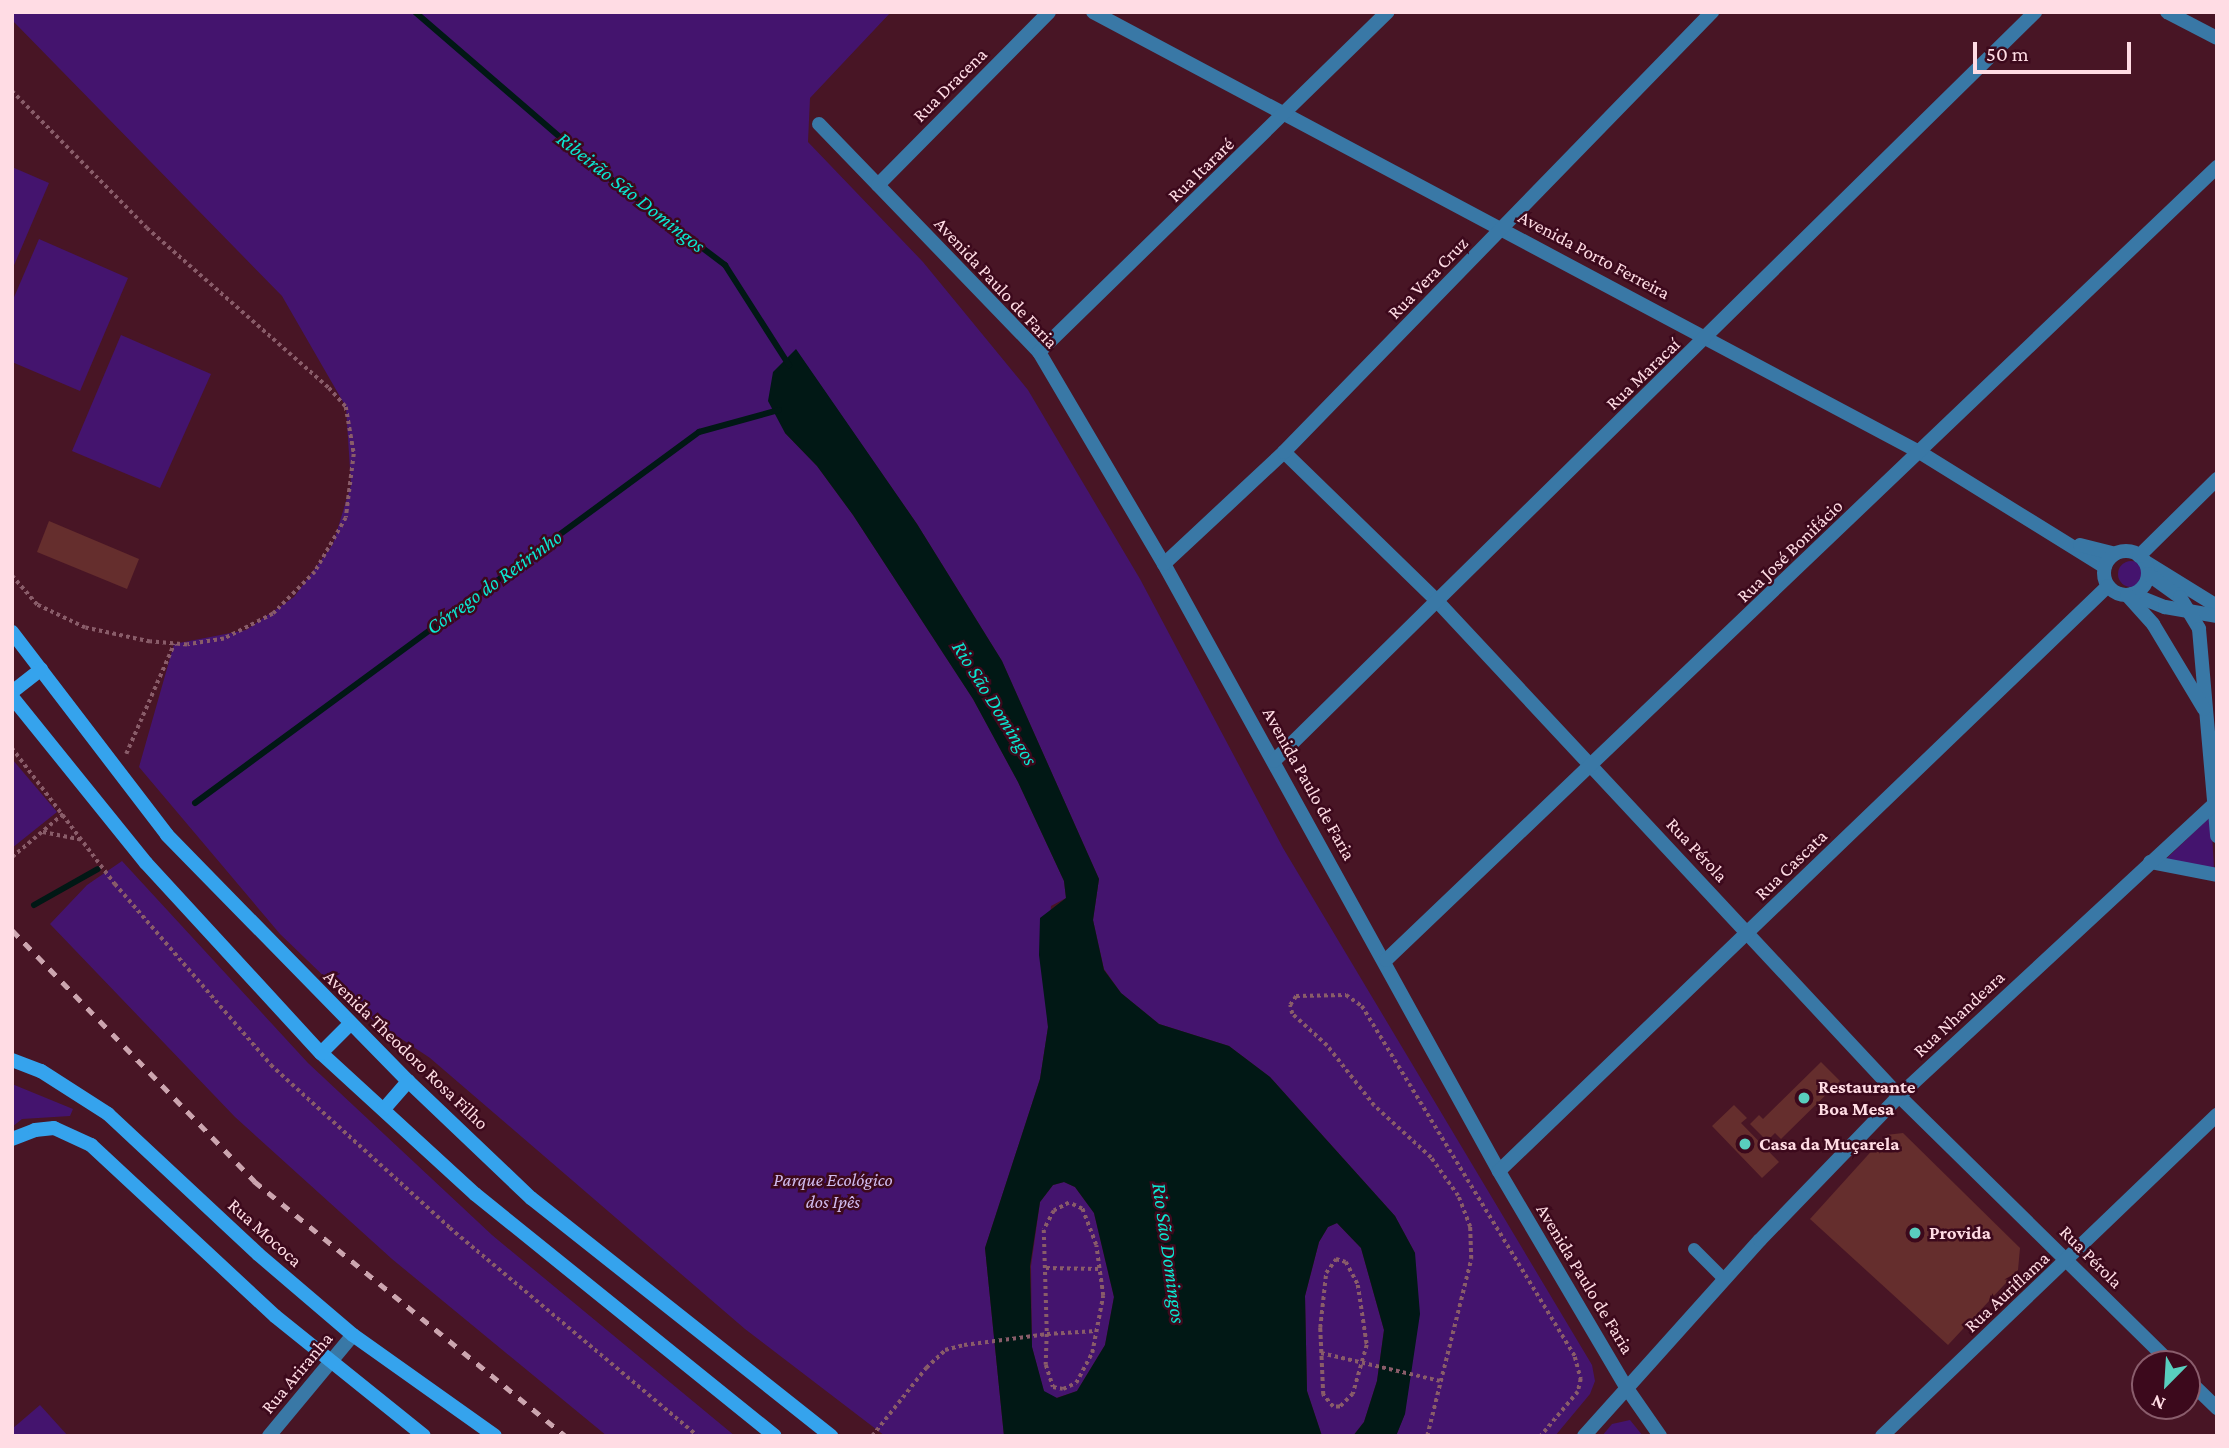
<!DOCTYPE html>
<meta charset="utf-8">
<style>
body{margin:0}
#map{position:relative;width:2229px;height:1448px;overflow:hidden;background:#481525;font-family:"Crimson Pro",serif}
div>[style]{position:absolute}
[style*='--x']{left:calc(var(--x)*1px);top:calc(var(--y)*1px);width:calc(var(--w)*1px);rotate:calc(var(--a)*1deg)}
.green>*{inset:0;background:#44146e}
.round{border-radius:50%}
.water>*{inset:0;background:#011815}
.stream>*{height:6px;margin:-3px;padding:0 3px;transform-origin:3px;border-radius:3px;background:#011815}
.building>*{inset:0;background:#652e2d}
.path>*{height:3.5px;margin-top:-1.75px;transform-origin:0;background:repeating-linear-gradient(90deg,#895c69 0 3.5px,transparent 0 7px)}
.service>*{height:12px;margin:-6px;padding:0 6px;transform-origin:6px;border-radius:6px;background:#3978a6}
.minor>*{height:14px;margin:-7px;padding:0 7px;transform-origin:7px;border-radius:7px;background:#3978a6}
.tertiary>*{height:14px;margin:-7px;padding:0 7px;transform-origin:7px;border-radius:7px;background:#3978a6}
.tertiary>.ring{margin:-7px;padding:0;box-sizing:content-box;background:none;border:14px solid #3978a6;border-radius:50%}
.secondary>*{height:14px;margin:-7px;padding:0 7px;transform-origin:7px;border-radius:7px;background:#35a3ed}
.rail>*{height:5px;margin-top:-2.5px;transform-origin:0;background:repeating-linear-gradient(90deg,#cca5af 0 9px,transparent 0 18px)}
.dots>*{width:19px;height:19px;translate:-50% -50%;box-sizing:border-box;border:4px solid #3c091c;border-radius:50%}
span{translate:-50% -50%;white-space:nowrap;text-align:center;line-height:1.15;-webkit-text-stroke:5px #3c091c;paint-order:stroke}
.street-label{font-size:19px;color:#ffdce4}
.poi-label{font-size:19px;color:#ffdce4;font-weight:700}
.left{translate:0 -50%;text-align:left}
.park-label{font-size:19px;color:#d0bbee;font-style:italic}
.water-label{font-size:21px;color:#0ae8d2;font-style:italic}
.frame{position:absolute;inset:0;border:14px solid #ffdce4;pointer-events:none}
.north{position:absolute;left:2131px;top:1350px;width:70px;height:70px;box-sizing:border-box;background:#3c091c;border:2px solid #8a5d6c;border-radius:50%;rotate:204deg;font-size:19px;font-weight:700;line-height:28px;text-align:center;color:#ffdce4}
.north::after{content:'';display:block;margin:auto;width:24px;height:32px;background:#59cebe;clip-path:polygon(50% 0,100% 100%,50% 72%,0 100%)}
.scale{position:absolute;left:1973px;top:42px;width:158px;height:32px;box-sizing:border-box;border:4px solid #ffdce4;border-top:0;padding-left:9px;font-size:21px;line-height:24px;white-space:nowrap;color:#ffdce4;-webkit-text-stroke:5px #3c091c;paint-order:stroke}
</style>
<div id="map">
<div class="green">
<i style="clip-path:polygon(12px 12px,891px 12px,810px 98px,808px 142px,923px 262px,1028px 390px,1140px 579px,1283px 848px,1592px 1365px,1595px 1381px,1590px 1394px,1555px 1436px,1396px 1436px,1405px 1413px,1415px 1253px,1395px 1216px,1270px 1077px,1229px 1046px,1159px 1024px,1121px 993px,1104px 969px,1093px 920px,1099px 879px,1002px 661px,917px 524px,796px 350px,785px 433px,817px 466px,853px 515px,973px 699px,1018px 782px,1064px 881px,1066px 898px,1051px 906px,1045px 992px,1048px 1027px,1040px 1079px,985px 1248px,1004px 1436px,885px 1436px,745px 1329px,430px 1058px,361px 1012px,280px 934px,139px 767px,174px 644px,246px 630px,294px 597px,333px 544px,351px 485px,346px 407px,282px 296px,12px 20px)"></i>
<i style="clip-path:polygon(12px 167px,49px 183px,12px 270px)"></i>
<i style="clip-path:polygon(39px 239px,128px 278px,80px 391px,12px 362px,12px 302px)"></i>
<i style="clip-path:polygon(121px 335px,211px 374px,160px 488px,72px 451px)"></i>
<i class="round" style="left:2118px;top:561px;width:26px;height:26px"></i>
<i style="clip-path:polygon(12px 759px,57px 812px,12px 848px)"></i>
<i style="clip-path:polygon(2211px 816px,2214px 868px,2165px 860px)"></i>
<i style="clip-path:polygon(122px 861px,308px 1063px,492px 1235px,735px 1436px,607px 1436px,392px 1259px,235px 1117px,50px 924px,87px 885px)"></i>
<i style="clip-path:polygon(12px 1084px,73px 1109px,70px 1116px,22px 1119px,12px 1127px)"></i>
<i style="clip-path:polygon(1064px 1182px,1075px 1187px,1094px 1213px,1114px 1297px,1105px 1345px,1077px 1391px,1056px 1398px,1044px 1392px,1032px 1347px,1031px 1266px,1040px 1202px,1053px 1185px)"></i>
<i style="clip-path:polygon(1337px 1223px,1361px 1248px,1384px 1330px,1377px 1381px,1364px 1422px,1353px 1436px,1322px 1436px,1307px 1391px,1305px 1296px,1319px 1242px,1328px 1227px)"></i>
<i style="clip-path:polygon(40px 1405px,68px 1436px,12px 1436px,12px 1429px)"></i>
<i style="clip-path:polygon(1630px 1420px,1643px 1436px,1602px 1436px,1612px 1424px)"></i>
</div>
<div class="water">
<i style="clip-path:polygon(evenodd,796px 349px,917px 524px,1002px 661px,1099px 879px,1093px 920px,1104px 970px,1121px 993px,1159px 1024px,1229px 1046px,1270px 1077px,1395px 1216px,1415px 1253px,1420px 1314px,1405px 1414px,1396px 1436px,1353px 1436px,1364px 1422px,1377px 1381px,1384px 1330px,1361px 1248px,1337px 1223px,1328px 1227px,1319px 1242px,1305px 1296px,1307px 1391px,1322px 1436px,1004px 1436px,985px 1248px,1040px 1079px,1048px 1027px,1039px 955px,1040px 918px,1066px 898px,1064px 881px,1018px 782px,973px 699px,853px 515px,817px 466px,785px 433px,768px 401px,773px 372px,796px 349px,1064px 1182px,1075px 1187px,1094px 1213px,1114px 1297px,1105px 1345px,1077px 1391px,1057px 1398px,1044px 1391px,1032px 1347px,1030px 1266px,1040px 1202px,1053px 1185px,1064px 1182px)"></i>
</div>
<div class="stream">
<i style="--x:415;--y:12;--w:233;--a:40.8"></i>
<i style="--x:591;--y:164;--w:168;--a:37"></i>
<i style="--x:725;--y:265;--w:119;--a:57.4"></i>
<i style="--x:195;--y:803;--w:626;--a:-36.36"></i>
<i style="--x:699;--y:432;--w:83;--a:-15.4"></i>
<i style="--x:34;--y:905;--w:73;--a:-29.4"></i>
</div>
<div class="building">
<i style="clip-path:polygon(49px 521px,139px 559px,127px 589px,37px 552px)"></i>
<i style="clip-path:polygon(1821px 1062px,1840px 1081px,1781px 1139px,1775px 1133px,1767px 1141px,1750px 1124px,1759px 1115px,1763px 1119px)"></i>
<i style="clip-path:polygon(1734px 1105px,1747px 1118px,1741px 1123px,1779px 1162px,1762px 1178px,1712px 1126px)"></i>
<i style="clip-path:polygon(1903px 1133px,2020px 1248px,2018px 1270px,1948px 1345px,1810px 1219px,1886px 1135px)"></i>
</div>
<div class="path">
<i style="--x:12;--y:91;--w:192;--a:45.4"></i>
<i style="--x:147;--y:228;--w:242;--a:41.3"></i>
<i style="--x:329;--y:388;--w:25;--a:48"></i>
<i style="--x:346;--y:407;--w:48;--a:80.3"></i>
<i style="--x:354;--y:454;--w:64;--a:97.1"></i>
<i style="--x:346;--y:518;--w:62;--a:119.9"></i>
<i style="--x:315;--y:572;--w:59;--a:135"></i>
<i style="--x:273;--y:614;--w:55;--a:153"></i>
<i style="--x:224;--y:639;--w:37;--a:171"></i>
<i style="--x:187;--y:645;--w:37;--a:-175"></i>
<i style="--x:150;--y:642;--w:66;--a:-167.8"></i>
<i style="--x:85;--y:628;--w:53;--a:-154.4"></i>
<i style="--x:37;--y:605;--w:38;--a:-131"></i>
<i style="--x:12;--y:748;--w:171;--a:52.9"></i>
<i style="--x:115;--y:884;--w:239;--a:49.2"></i>
<i style="--x:271;--y:1065;--w:242;--a:42.3"></i>
<i style="--x:450;--y:1228;--w:324;--a:40"></i>
<i style="--x:126;--y:754;--w:120;--a:-66.4"></i>
<i style="--x:43;--y:832;--w:41;--a:11.3"></i>
<i style="--x:12;--y:857;--w:67;--a:-40.1"></i>
<i style="--x:1336;--y:1259;--w:10;--a:17"></i>
<i style="--x:1346;--y:1262;--w:26;--a:62"></i>
<i style="--x:1358;--y:1285;--w:61;--a:81.5"></i>
<i style="--x:1367;--y:1345;--w:51;--a:105.9"></i>
<i style="--x:1353;--y:1394;--w:18;--a:135"></i>
<i style="--x:1340;--y:1407;--w:7;--a:180"></i>
<i style="--x:1333;--y:1407;--w:16;--a:-130"></i>
<i style="--x:1323;--y:1395;--w:67;--a:-92.6"></i>
<i style="--x:1320;--y:1328;--w:55;--a:-83.8"></i>
<i style="--x:1326;--y:1273;--w:17;--a:-54"></i>
<i style="--x:1046;--y:1268;--w:53;--a:1.1"></i>
<i style="--x:1321;--y:1353;--w:122;--a:13.2"></i>
<i style="--x:872;--y:1436;--w:87;--a:-51.5"></i>
<i style="--x:926;--y:1368;--w:26;--a:-43"></i>
<i style="--x:945;--y:1350;--w:20;--a:-15"></i>
<i style="--x:964;--y:1345;--w:84;--a:-7.5"></i>
<i style="--x:1047;--y:1334;--w:31;--a:92"></i>
<i style="--x:1046;--y:1365;--w:23;--a:72"></i>
<i style="--x:1053;--y:1387;--w:10;--a:11"></i>
<i style="--x:1063;--y:1389;--w:14;--a:-25"></i>
<i style="--x:1076;--y:1383;--w:34;--a:-62"></i>
<i style="--x:1092;--y:1353;--w:58;--a:-79.1"></i>
<i style="--x:1103;--y:1296;--w:51;--a:-97.8"></i>
<i style="--x:1096;--y:1245;--w:39;--a:-111"></i>
<i style="--x:1082;--y:1209;--w:14;--a:-155"></i>
<i style="--x:1069;--y:1203;--w:17;--a:152"></i>
<i style="--x:1054;--y:1211;--w:21;--a:118"></i>
<i style="--x:1044;--y:1230;--w:104;--a:88.3"></i>
<i style="--x:1047;--y:1334;--w:49;--a:-3.5"></i>
<i style="--x:1427;--y:1436;--w:182;--a:-76"></i>
<i style="--x:1471;--y:1259;--w:32;--a:-92"></i>
<i style="--x:1470;--y:1227;--w:33;--a:-111"></i>
<i style="--x:1458;--y:1196;--w:47;--a:-125.4"></i>
<i style="--x:1431;--y:1158;--w:77;--a:-137.6"></i>
<i style="--x:1374;--y:1106;--w:76;--a:-128.1"></i>
<i style="--x:1327;--y:1046;--w:47;--a:-137.6"></i>
<i style="--x:1292;--y:1014;--w:9;--a:-103"></i>
<i style="--x:1290;--y:1005;--w:11;--a:-56"></i>
<i style="--x:1296;--y:996;--w:50;--a:-1.1"></i>
<i style="--x:1346;--y:995;--w:19;--a:35"></i>
<i style="--x:1362;--y:1006;--w:411;--a:58.7"></i>
<i style="--x:1575;--y:1357;--w:23;--a:75"></i>
<i style="--x:1581;--y:1379;--w:13;--a:103"></i>
<i style="--x:1578;--y:1392;--w:57;--a:130.1"></i>
</div>
<div class="service">
<i style="--x:1694;--y:1249;--w:42;--a:45"></i>
</div>
<div class="minor">
<i style="--x:1093;--y:12;--w:938;--a:28.04"></i>
<i style="--x:1921;--y:453;--w:216;--a:31.8"></i>
<i style="--x:2167;--y:12;--w:56;--a:27.5"></i>
<i style="--x:819;--y:124;--w:317;--a:46"></i>
<i style="--x:1039;--y:352;--w:246;--a:59.5"></i>
<i style="--x:1164;--y:564;--w:693;--a:61.11"></i>
<i style="--x:878;--y:185;--w:243;--a:-45.3"></i>
<i style="--x:1039;--y:352;--w:487;--a:-44.3"></i>
<i style="--x:1284;--y:452;--w:214;--a:44.2"></i>
<i style="--x:1437;--y:601;--w:677;--a:46.97"></i>
<i style="--x:1899;--y:1096;--w:383;--a:44.5"></i>
<i style="--x:2080;--y:545;--w:36;--a:14"></i>
<i style="--x:2144;--y:561;--w:86;--a:31.7"></i>
<i style="--x:1164;--y:564;--w:164;--a:-43"></i>
<i style="--x:1284;--y:452;--w:614;--a:-45.79"></i>
<i style="--x:2132;--y:594;--w:35;--a:22"></i>
<i style="--x:2165;--y:607;--w:53;--a:9.8"></i>
<i style="--x:1274;--y:761;--w:1068;--a:-44.54"></i>
<i style="--x:1386;--y:960;--w:1149;--a:-43.66"></i>
<i style="--x:2187;--y:1379;--w:42;--a:44"></i>
<i style="--x:1626;--y:1387;--w:60;--a:55.2"></i>
<i style="--x:269;--y:1436;--w:131;--a:-50.3"></i>
<i style="--x:1882;--y:1436;--w:464;--a:-43.8"></i>
</div>
<div class="tertiary">
<i class="ring" style="left:2104px;top:551px;width:30px;height:30px"></i>
<i style="--x:2139;--y:556;--w:110;--a:-44.6"></i>
<i style="--x:2148;--y:574;--w:39;--a:36"></i>
<i style="--x:2180;--y:597;--w:37;--a:59"></i>
<i style="--x:2199;--y:629;--w:208;--a:85"></i>
<i style="--x:2127;--y:595;--w:39;--a:48"></i>
<i style="--x:2153;--y:624;--w:99;--a:59"></i>
<i style="--x:2150;--y:862;--w:68;--a:11"></i>
<i style="--x:1626;--y:1387;--w:251;--a:-120.5"></i>
<i style="--x:1499;--y:1171;--w:844;--a:-43.85"></i>
<i style="--x:1584;--y:1436;--w:263;--a:-48.1"></i>
<i style="--x:1760;--y:1240;--w:200;--a:-46"></i>
<i style="--x:1899;--y:1096;--w:431;--a:-42.8"></i>
</div>
<div class="secondary">
<i style="--x:12;--y:632;--w:255;--a:52.6"></i>
<i style="--x:167;--y:835;--w:344;--a:45.6"></i>
<i style="--x:408;--y:1081;--w:170;--a:43.6"></i>
<i style="--x:531;--y:1198;--w:383;--a:38.4"></i>
<i style="--x:12;--y:692;--w:37;--a:-38"></i>
<i style="--x:12;--y:697;--w:213;--a:51.1"></i>
<i style="--x:146;--y:863;--w:258;--a:47.4"></i>
<i style="--x:321;--y:1053;--w:209;--a:42.5"></i>
<i style="--x:475;--y:1194;--w:385;--a:38.9"></i>
<i style="--x:321;--y:1053;--w:41;--a:-45"></i>
<i style="--x:12;--y:1060;--w:31;--a:21"></i>
<i style="--x:41;--y:1071;--w:80;--a:32.7"></i>
<i style="--x:108;--y:1114;--w:205;--a:43"></i>
<i style="--x:258;--y:1254;--w:125;--a:40.5"></i>
<i style="--x:353;--y:1335;--w:174;--a:35.4"></i>
<i style="--x:384;--y:1109;--w:37;--a:-49"></i>
<i style="--x:12;--y:1139;--w:25;--a:-21"></i>
<i style="--x:35;--y:1130;--w:19;--a:-6"></i>
<i style="--x:54;--y:1128;--w:41;--a:24.7"></i>
<i style="--x:91;--y:1145;--w:251;--a:42.9"></i>
<i style="--x:275;--y:1316;--w:191;--a:38.8"></i>
</div>
<div class="rail">
<i style="--x:12;--y:930;--w:349;--a:46"></i>
<i style="--x:254;--y:1181;--w:402;--a:39.3"></i>
</div>
<div class="dots">
<i style="left:1804px;top:1098px;background:#59cebe"></i>
<i style="left:1745px;top:1144px;background:#59cebe"></i>
<i style="left:1915px;top:1233px;background:#59cebe"></i>
</div>
<div class="street-label">
<span style="left:950px;top:85px;rotate:-45deg">Rua Dracena</span>
<span style="left:1201px;top:170px;rotate:-44deg">Rua Itararé</span>
<span style="left:1594px;top:255px;rotate:28deg">Avenida Porto Ferreira</span>
<span style="left:1428px;top:278px;rotate:-46deg">Rua Vera Cruz</span>
<span style="left:996px;top:283px;rotate:47deg">Avenida Paulo de Faria</span>
<span style="left:1643px;top:374px;rotate:-44deg">Rua Maracaí</span>
<span style="left:1790px;top:551px;rotate:-44deg">Rua José Bonifácio</span>
<span style="left:1309px;top:784px;rotate:61deg">Avenida Paulo de Faria</span>
<span style="left:1697px;top:850px;rotate:47deg">Rua Pérola</span>
<span style="left:1791px;top:865px;rotate:-44deg">Rua Cascata</span>
<span style="left:1959px;top:1014px;rotate:-43deg">Rua Nhandeara</span>
<span style="left:406px;top:1050px;rotate:44deg">Avenida Theodoro Rosa Filho</span>
<span style="left:265px;top:1233px;rotate:42deg">Rua Mococa</span>
<span style="left:2091px;top:1257px;rotate:45deg">Rua Pérola</span>
<span style="left:1585px;top:1279px;rotate:59deg">Avenida Paulo de Faria</span>
<span style="left:2007px;top:1292px;rotate:-43deg">Rua Auriflama</span>
<span style="left:297px;top:1373px;rotate:-50deg">Rua Ariranha</span>
</div>
<div class="poi-label">
<span class="left" style="left:1818px;top:1098px">Restaurante<br>Boa Mesa</span>
<span class="left" style="left:1759px;top:1144px">Casa da Muçarela</span>
<span class="left" style="left:1929px;top:1233px">Provida</span>
</div>
<div class="park-label">
<span style="left:833px;top:1191px">Parque Ecológico<br>dos Ipês</span>
</div>
<div class="water-label">
<span style="left:631px;top:192px;rotate:38deg">Ribeirão São Domingos</span>
<span style="left:494px;top:582px;rotate:-36deg">Córrego do Retirinho</span>
<span style="left:995px;top:703px;rotate:58deg">Rio São Domingos</span>
<span style="left:1169px;top:1253px;rotate:82deg">Rio São Domingos</span>
</div>
<div class="frame"></div>
<div class="north">N</div>
<div class="scale">50 m</div>
</div>
